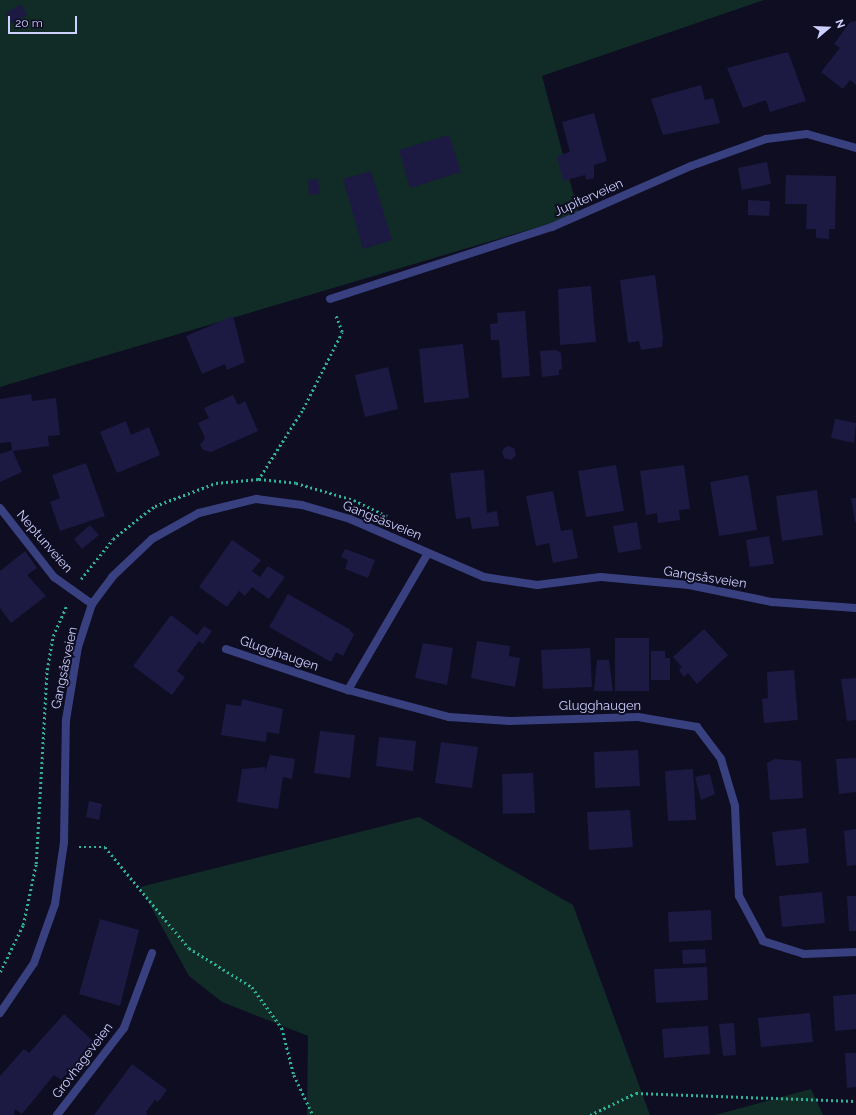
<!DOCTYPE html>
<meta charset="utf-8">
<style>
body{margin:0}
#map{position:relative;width:856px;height:1115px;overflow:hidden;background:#0e0d22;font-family:Raleway,sans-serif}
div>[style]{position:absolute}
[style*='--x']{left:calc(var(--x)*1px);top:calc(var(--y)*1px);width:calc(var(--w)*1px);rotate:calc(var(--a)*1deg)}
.green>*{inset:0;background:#112b27}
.building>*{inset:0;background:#1c1a42}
.path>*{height:2.5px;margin-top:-1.25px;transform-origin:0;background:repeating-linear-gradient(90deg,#2fb297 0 2px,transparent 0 5px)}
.minor>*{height:8px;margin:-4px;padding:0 4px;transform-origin:4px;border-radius:4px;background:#394080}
.tertiary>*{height:8px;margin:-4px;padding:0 4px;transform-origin:4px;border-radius:4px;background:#394080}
span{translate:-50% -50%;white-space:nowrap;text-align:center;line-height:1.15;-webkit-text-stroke:4px #0e0d22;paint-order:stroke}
.street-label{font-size:13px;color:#ced0ff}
.north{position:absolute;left:808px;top:8px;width:40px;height:40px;-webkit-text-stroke:3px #0e0d22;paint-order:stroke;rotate:71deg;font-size:11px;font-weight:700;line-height:16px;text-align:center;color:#ced0ff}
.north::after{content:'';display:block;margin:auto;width:14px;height:18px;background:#ced0ff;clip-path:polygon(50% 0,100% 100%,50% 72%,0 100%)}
.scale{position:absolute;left:8px;top:16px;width:69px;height:18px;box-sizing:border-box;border:2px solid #ced0ff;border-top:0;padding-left:5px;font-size:12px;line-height:14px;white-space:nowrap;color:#ced0ff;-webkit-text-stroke:3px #0e0d22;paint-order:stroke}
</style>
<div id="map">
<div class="green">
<i style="clip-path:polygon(0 0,764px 0,542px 76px,579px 215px,0 387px)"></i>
<i style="clip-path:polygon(419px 817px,573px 905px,650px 1115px,307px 1115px,308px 1036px,222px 1002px,189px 976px,140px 887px)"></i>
<i style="clip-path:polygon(811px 1089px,823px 1115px,715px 1115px)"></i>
</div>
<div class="building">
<i style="clip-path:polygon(21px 4px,27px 15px,12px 24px,6px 13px)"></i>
<i style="clip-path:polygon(856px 21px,856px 85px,850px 80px,843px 89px,821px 72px,840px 48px,834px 44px,850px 22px)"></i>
<i style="clip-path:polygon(788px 52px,806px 101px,770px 112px,766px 100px,743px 108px,727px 68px)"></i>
<i style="clip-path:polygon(701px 85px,705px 100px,713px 98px,720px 123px,663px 135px,651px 99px)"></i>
<i style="clip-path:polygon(594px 113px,607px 161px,594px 165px,594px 178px,586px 180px,585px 175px,563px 181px,557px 156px,570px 152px,562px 122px)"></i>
<i style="clip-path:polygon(449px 135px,461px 172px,410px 188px,399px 150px)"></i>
<i style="clip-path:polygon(767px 162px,771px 184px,742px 190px,738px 168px)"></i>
<i style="clip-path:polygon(371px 171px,392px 240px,363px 249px,343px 179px)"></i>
<i style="clip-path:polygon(786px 175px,836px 176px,835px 229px,829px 229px,829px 239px,816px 238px,816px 229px,806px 229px,807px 204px,785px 204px)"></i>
<i style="clip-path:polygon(318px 179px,320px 194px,309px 195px,308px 180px)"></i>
<i style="clip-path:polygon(748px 200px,770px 201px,769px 216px,748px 215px)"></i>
<i style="clip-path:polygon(655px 275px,663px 338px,662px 347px,641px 350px,639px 341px,628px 343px,620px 280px)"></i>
<i style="clip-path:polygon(591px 286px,596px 342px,560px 345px,558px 289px)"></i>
<i style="clip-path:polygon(525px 311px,530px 376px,502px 378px,499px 340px,491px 340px,490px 324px,498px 323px,497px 313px)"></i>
<i style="clip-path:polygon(233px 316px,245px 362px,227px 370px,225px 364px,202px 374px,186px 336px)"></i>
<i style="clip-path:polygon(463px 344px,469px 398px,424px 403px,419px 349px)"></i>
<i style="clip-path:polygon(556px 350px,561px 353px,562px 369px,559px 370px,559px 375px,542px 377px,540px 351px)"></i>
<i style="clip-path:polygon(388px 367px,398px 409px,365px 417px,355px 375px)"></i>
<i style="clip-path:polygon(31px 394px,32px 401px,56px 398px,60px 435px,48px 436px,49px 446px,13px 451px,22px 472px,0 482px,0 454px,12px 450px,11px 442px,0 443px,0 399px)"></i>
<i style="clip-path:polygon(233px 395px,238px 405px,245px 401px,258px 431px,211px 452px,203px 450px,200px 445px,205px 438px,198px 423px,209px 418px,204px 408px)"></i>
<i style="clip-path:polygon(835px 419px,856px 423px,854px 443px,831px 438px)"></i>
<i style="clip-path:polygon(126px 421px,131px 435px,149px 427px,160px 455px,117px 473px,100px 432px)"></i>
<i style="clip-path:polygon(507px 446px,514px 448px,516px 455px,511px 460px,504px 458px,502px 451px)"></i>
<i style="clip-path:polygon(86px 463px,105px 516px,60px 531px,50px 502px,60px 498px,52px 475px)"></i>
<i style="clip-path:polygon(616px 465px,624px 511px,586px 517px,578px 471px)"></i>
<i style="clip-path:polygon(684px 465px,690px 509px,679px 510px,680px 520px,658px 523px,657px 513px,646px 515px,640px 471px)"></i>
<i style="clip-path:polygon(484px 470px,487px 513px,497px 511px,499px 526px,472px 529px,470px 517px,456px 519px,450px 473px)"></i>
<i style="clip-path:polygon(748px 475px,757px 530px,719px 536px,710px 482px)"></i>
<i style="clip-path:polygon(817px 490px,823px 535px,782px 541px,776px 496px)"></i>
<i style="clip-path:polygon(553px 491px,561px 531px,572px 529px,578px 558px,553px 563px,549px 543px,536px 546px,526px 496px)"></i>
<i style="clip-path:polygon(851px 498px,856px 498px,856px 522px,855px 522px)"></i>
<i style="clip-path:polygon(637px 522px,641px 549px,618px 553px,613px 526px)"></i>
<i style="clip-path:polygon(90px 525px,99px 535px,82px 549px,74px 539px)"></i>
<i style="clip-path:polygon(769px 536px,774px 564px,750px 567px,746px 540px)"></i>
<i style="clip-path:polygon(232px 540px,261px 560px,252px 571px,260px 577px,268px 566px,285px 577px,269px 599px,252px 587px,245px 596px,239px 591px,227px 607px,199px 587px)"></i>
<i style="clip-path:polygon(345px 549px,375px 560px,368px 578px,345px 569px,348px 560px,341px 557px)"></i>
<i style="clip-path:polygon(25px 551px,37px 568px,27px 575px,46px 596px,11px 623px,0 608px,0 571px)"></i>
<i style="clip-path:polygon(288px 594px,349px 629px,354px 635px,343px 656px,336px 652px,331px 662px,269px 627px)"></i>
<i style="clip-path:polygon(171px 615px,197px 635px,204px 626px,212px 631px,203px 644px,199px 641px,177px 671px,185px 677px,172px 695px,133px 666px)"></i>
<i style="clip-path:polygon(704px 629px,728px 655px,697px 684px,688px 673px,684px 677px,679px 670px,682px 667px,673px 657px)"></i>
<i style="clip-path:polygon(615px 638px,649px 638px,649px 691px,615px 691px)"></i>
<i style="clip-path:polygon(477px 641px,510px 646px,509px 656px,520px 658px,515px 687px,471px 678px)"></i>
<i style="clip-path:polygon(423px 643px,453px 648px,447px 685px,415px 678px)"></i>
<i style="clip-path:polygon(590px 648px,592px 687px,543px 689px,541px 650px)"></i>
<i style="clip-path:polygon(651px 651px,665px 651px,665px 658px,670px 658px,670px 680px,651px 680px)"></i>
<i style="clip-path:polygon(597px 660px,609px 660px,613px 691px,594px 691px)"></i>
<i style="clip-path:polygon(794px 670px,798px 720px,764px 723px,762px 699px,768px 698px,767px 672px)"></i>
<i style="clip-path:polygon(856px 678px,856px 720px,847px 721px,841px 679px)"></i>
<i style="clip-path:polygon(242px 699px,283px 709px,279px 734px,267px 732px,266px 742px,221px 735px,226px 704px,241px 706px)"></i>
<i style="clip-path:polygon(320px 731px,355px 735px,350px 778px,314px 773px)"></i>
<i style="clip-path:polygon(379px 737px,416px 741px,413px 771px,376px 766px)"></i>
<i style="clip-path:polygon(441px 742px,478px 747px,472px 788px,435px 783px)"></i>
<i style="clip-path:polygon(638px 750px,640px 786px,595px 788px,594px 752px)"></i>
<i style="clip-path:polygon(270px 755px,295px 759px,292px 779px,283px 777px,278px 809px,237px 802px,242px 769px,265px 767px,265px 772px)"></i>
<i style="clip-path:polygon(856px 758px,856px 792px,839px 794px,836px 759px)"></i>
<i style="clip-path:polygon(775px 759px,801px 761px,803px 798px,770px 800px,767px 763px)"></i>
<i style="clip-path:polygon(693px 769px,696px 820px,668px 821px,665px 771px)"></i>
<i style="clip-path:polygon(533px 773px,535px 813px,503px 814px,502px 774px)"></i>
<i style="clip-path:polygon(710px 774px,715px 794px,701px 800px,695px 777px)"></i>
<i style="clip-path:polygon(89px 801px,102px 804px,99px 820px,86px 817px)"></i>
<i style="clip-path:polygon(630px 810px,633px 847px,589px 850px,587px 812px)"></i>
<i style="clip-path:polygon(806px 828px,809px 863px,776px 866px,772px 832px)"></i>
<i style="clip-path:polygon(856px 829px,856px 865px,847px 866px,844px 831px)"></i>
<i style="clip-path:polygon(822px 892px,825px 923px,782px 927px,779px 896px)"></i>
<i style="clip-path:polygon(847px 896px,856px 896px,856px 931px,849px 931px)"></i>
<i style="clip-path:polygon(711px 910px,712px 940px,669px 942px,668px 912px)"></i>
<i style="clip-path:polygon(100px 919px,139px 930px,120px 1006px,79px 994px)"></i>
<i style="clip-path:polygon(705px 949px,706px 963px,683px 964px,682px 950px)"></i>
<i style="clip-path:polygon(707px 967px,708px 1000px,656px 1003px,654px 969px)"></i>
<i style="clip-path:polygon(856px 994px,856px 1029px,835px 1031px,833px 996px)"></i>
<i style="clip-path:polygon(810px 1013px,813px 1042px,761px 1047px,758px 1018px)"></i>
<i style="clip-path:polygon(64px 1014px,95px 1043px,61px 1080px,54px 1075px,22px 1114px,15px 1109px,14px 1115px,0 1115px,0 1076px,24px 1049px,29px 1053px)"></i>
<i style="clip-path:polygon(734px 1023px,736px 1055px,723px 1056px,719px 1024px)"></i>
<i style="clip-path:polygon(708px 1026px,710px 1054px,664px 1058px,662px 1029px)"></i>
<i style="clip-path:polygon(845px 1053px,856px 1053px,856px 1087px,847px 1088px)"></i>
<i style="clip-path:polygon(132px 1064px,167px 1090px,158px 1102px,155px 1100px,146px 1112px,147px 1115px,94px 1115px)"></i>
</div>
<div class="path">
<i style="--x:258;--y:480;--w:84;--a:-57.6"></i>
<i style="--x:303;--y:409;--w:86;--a:-63.1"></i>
<i style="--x:342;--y:332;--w:19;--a:-111"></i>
<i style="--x:81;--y:579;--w:51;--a:-51.3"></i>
<i style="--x:113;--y:539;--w:35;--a:-39"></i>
<i style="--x:140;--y:517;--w:19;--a:-36"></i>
<i style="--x:155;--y:506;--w:65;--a:-20.7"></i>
<i style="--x:216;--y:483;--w:43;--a:-5.3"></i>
<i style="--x:259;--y:479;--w:37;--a:6"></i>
<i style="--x:296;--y:483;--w:60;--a:16.3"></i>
<i style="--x:354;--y:500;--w:37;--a:26"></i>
<i style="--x:79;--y:847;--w:26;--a:0"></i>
<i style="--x:105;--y:847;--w:131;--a:50.3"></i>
<i style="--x:189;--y:948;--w:74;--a:31.8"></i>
<i style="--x:252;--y:987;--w:51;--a:53.8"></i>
<i style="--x:282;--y:1028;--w:49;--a:75.7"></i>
<i style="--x:294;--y:1075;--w:44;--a:64.6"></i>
<i style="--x:0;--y:972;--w:52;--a:-63.9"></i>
<i style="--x:23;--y:925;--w:62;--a:-78"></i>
<i style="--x:36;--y:864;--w:194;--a:-86.8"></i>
<i style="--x:47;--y:670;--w:35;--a:-80"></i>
<i style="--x:53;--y:636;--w:35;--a:-66"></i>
<i style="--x:590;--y:1115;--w:51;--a:-25.6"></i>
<i style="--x:636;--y:1093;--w:220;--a:2.1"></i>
</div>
<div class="minor">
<i style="--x:330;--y:299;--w:233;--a:-18"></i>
<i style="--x:552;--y:227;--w:152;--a:-23.7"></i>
<i style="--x:691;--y:166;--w:80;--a:-19.8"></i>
<i style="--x:766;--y:139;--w:41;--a:-7"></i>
<i style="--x:807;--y:134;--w:51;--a:15.9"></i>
<i style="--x:0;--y:508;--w:88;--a:52"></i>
<i style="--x:54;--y:577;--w:47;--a:35.4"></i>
<i style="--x:428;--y:553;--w:159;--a:120.3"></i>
<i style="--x:348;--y:690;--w:105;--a:15"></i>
<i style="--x:449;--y:717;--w:61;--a:3.8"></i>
<i style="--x:510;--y:721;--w:128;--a:-1.8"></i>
<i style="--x:638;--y:717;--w:60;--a:9.6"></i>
<i style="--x:697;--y:727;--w:40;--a:53"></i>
<i style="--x:721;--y:759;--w:49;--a:73.4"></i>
<i style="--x:735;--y:806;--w:90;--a:87.5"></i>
<i style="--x:739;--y:896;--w:51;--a:61.9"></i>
<i style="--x:763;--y:941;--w:43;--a:17.6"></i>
<i style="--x:804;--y:954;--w:52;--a:-2.2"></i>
<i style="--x:226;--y:649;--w:129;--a:18.6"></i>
<i style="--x:57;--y:1115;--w:110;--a:-52.4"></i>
<i style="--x:124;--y:1028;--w:80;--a:-69.5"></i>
</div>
<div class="tertiary">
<i style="--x:0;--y:1013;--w:60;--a:-55.8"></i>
<i style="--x:34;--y:963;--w:63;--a:-70.4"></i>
<i style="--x:55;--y:904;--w:63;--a:-81.7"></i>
<i style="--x:64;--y:842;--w:122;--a:-89.1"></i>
<i style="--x:66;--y:720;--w:74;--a:-80.7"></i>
<i style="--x:78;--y:647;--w:45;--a:-72"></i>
<i style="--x:92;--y:604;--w:34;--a:-53"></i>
<i style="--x:112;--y:577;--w:55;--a:-43.5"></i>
<i style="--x:152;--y:539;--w:54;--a:-29"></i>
<i style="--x:199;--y:513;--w:59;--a:-13.8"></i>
<i style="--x:256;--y:499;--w:46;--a:7.4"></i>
<i style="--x:302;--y:505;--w:50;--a:16.3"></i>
<i style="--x:350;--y:519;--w:146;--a:23.4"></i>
<i style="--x:484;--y:577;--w:54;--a:8.6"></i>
<i style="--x:537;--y:585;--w:64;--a:-7.1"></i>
<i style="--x:601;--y:577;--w:88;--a:5.2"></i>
<i style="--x:689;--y:585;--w:85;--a:11.6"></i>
<i style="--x:772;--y:602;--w:84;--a:4.1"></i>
</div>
<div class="street-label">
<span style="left:589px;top:198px;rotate:-24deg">Jupiterveien</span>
<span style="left:382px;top:521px;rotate:22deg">Gangsåsveien</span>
<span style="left:44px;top:542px;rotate:49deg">Neptunveien</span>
<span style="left:705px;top:578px;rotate:9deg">Gangsåsveien</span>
<span style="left:279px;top:654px;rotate:19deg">Glugghaugen</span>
<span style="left:65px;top:668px;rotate:-78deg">Gangsåsveien</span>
<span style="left:600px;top:706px">Glugghaugen</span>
<span style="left:83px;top:1061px;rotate:-53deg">Grovhageveien</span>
</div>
<div class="north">N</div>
<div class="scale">20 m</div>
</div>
